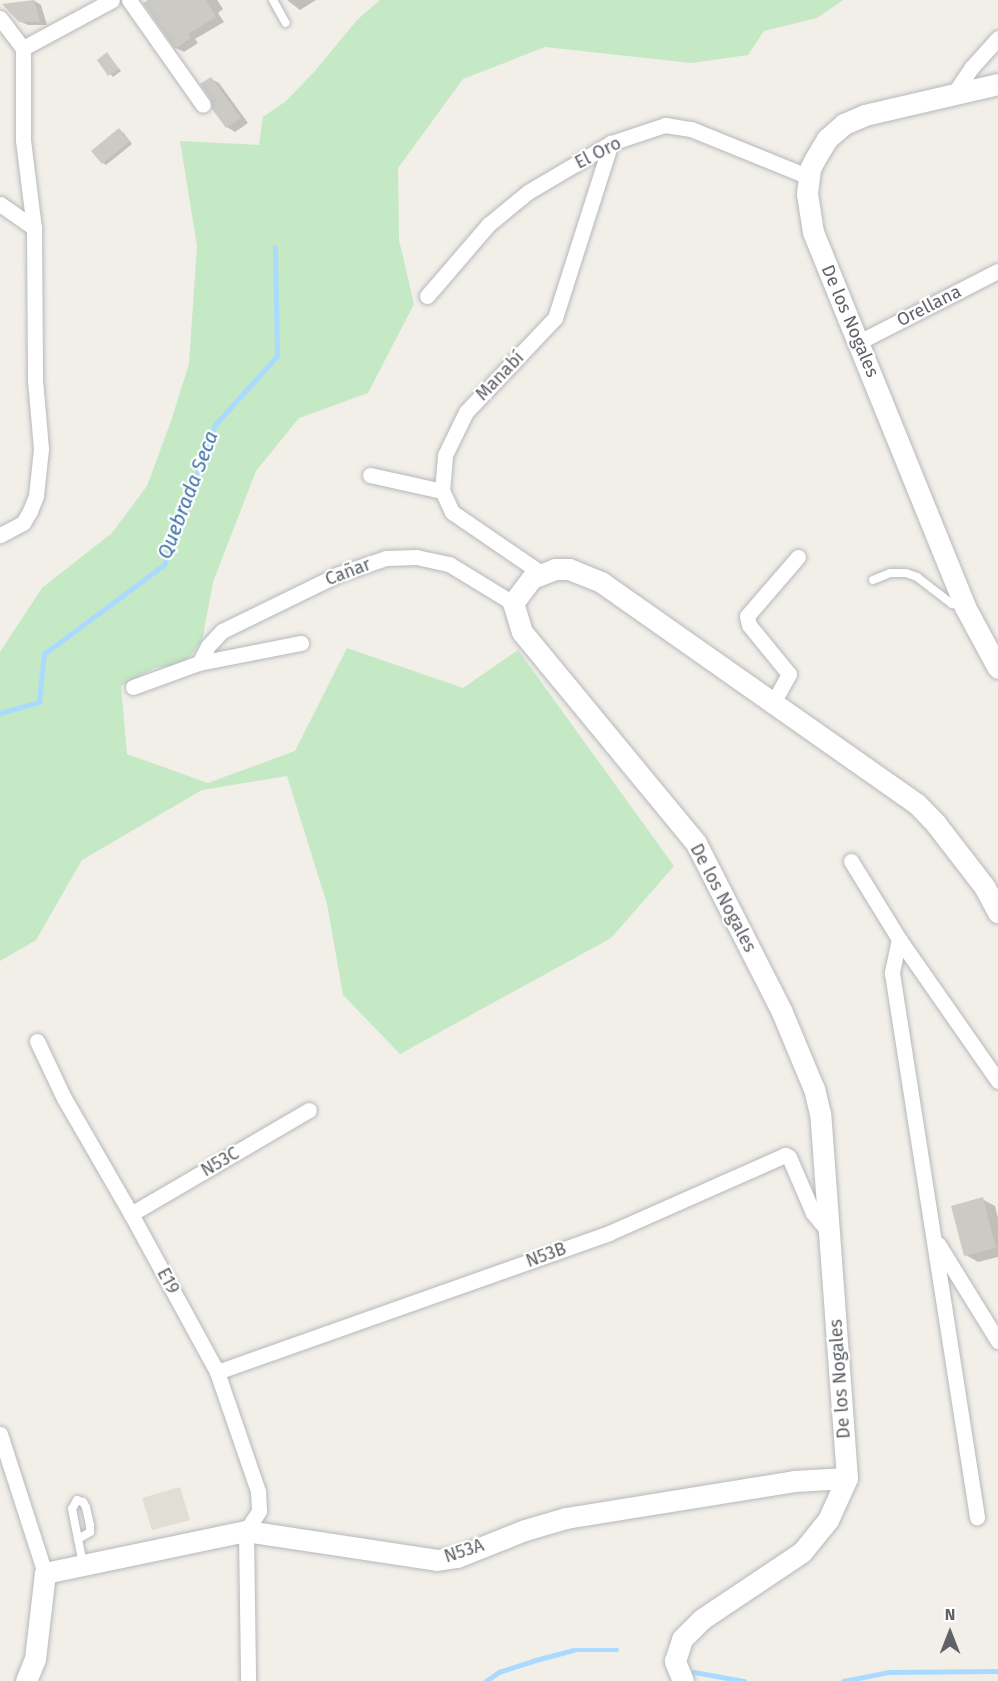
<!DOCTYPE html>
<meta charset="utf-8">
<style>
body{margin:0}
#map{position:relative;width:998px;height:1681px;overflow:hidden;background:#f1efe8;font-family:"Fira Sans",sans-serif}
div>[style]{position:absolute}
[style*='--x']{left:calc(var(--x)*1px);top:calc(var(--y)*1px);width:calc(var(--w)*1px);rotate:calc(var(--a)*1deg)}
.education>*{inset:0;background:#e1ded6}
.green>*{inset:0;background:#c5e8c5}
.shadow>*{inset:0;background:#0003}
.stream>*{height:4.5px;margin:-2.25px;padding:0 2.25px;transform-origin:2.25px;border-radius:2.25px;background:#aadaff}
.building>*{inset:0;background:#cccac5}
.roads{filter:drop-shadow(0 0 2px #b5b8bc) drop-shadow(0 0 2px #b5b8bc)}
.lane>*{height:8px;margin:-4px;padding:0 4px;transform-origin:4px;border-radius:4px;background:#fff}
.street>*{height:15px;margin:-7.5px;padding:0 7.5px;transform-origin:7.5px;border-radius:7.5px;background:#fff}
.secondary>*{height:21px;margin:-10.5px;padding:0 10.5px;transform-origin:10.5px;border-radius:10.5px;background:#fff}
span{translate:-50% -50%;white-space:nowrap;text-align:center;line-height:1.15;-webkit-text-stroke:4.5px #fff;paint-order:stroke}
.street-label{font-size:18px;color:#5f6368}
.water-label{font-size:20px;color:#4174aa;font-style:italic}
.north{position:absolute;left:920px;top:1603px;width:60px;height:60px;-webkit-text-stroke:4px #fff;paint-order:stroke;rotate:0deg;font-size:16px;font-weight:700;line-height:24px;text-align:center;color:#5f6368}
.north::after{content:'';display:block;margin:auto;width:21px;height:27px;background:#5f6368;clip-path:polygon(50% 0,100% 100%,50% 72%,0 100%)}
</style>
<div id="map">
<div class="education">
<i style="clip-path:polygon(180px 1487px,190px 1520px,152px 1530px,142px 1498px)"></i>
</div>
<div class="green">
<i style="clip-path:polygon(380px 0,843px 0,817px 18px,764px 31px,748px 55px,691px 63px,545px 47px,463px 79px,398px 168px,399px 240px,414px 304px,368px 393px,299px 418px,256px 471px,213px 582px,202px 641px,184px 664px,155px 668px,121px 686px,127px 754px,208px 783px,295px 751px,347px 648px,463px 688px,518px 650px,674px 866px,611px 938px,400px 1054px,343px 995px,327px 904px,287px 776px,202px 790px,82px 860px,36px 940px,0 961px,0 652px,42px 588px,112px 533px,147px 486px,171px 421px,189px 364px,197px 246px,180px 141px,259px 145px,263px 117px,286px 101px,314px 72px,358px 19px)"></i>
</div>
<div class="shadow">
<i style="clip-path:polygon(33px 0,41px 5px,47px 25px,28px 25px,19px 21px)"></i>
<i style="clip-path:polygon(151px 0,217px 0,223px 9px,218px 13px,224px 22px,195px 39px,198px 43px,184px 52px,176px 48px)"></i>
<i style="clip-path:polygon(287px 0,316px 0,300px 10px)"></i>
<i style="clip-path:polygon(107px 54px,121px 71px,113px 77px,99px 61px)"></i>
<i style="clip-path:polygon(211px 79px,219px 83px,248px 123px,235px 132px,227px 127px)"></i>
<i style="clip-path:polygon(123px 132px,132px 144px,106px 165px,103px 163px)"></i>
<i style="clip-path:polygon(982px 1199px,995px 1206px,998px 1218px,998px 1257px,978px 1262px,966px 1255px)"></i>
</div>
<div class="stream">
<i style="--x:0;--y:713;--w:41;--a:-15.8"></i>
<i style="--x:39;--y:702;--w:48;--a:-84.1"></i>
<i style="--x:44;--y:654;--w:149;--a:-36.6"></i>
<i style="--x:164;--y:565;--w:149;--a:-70"></i>
<i style="--x:215;--y:425;--w:93;--a:-48.1"></i>
<i style="--x:277;--y:356;--w:108;--a:-91.1"></i>
<i style="--x:694;--y:1672;--w:51;--a:10.2"></i>
<i style="--x:486;--y:1681;--w:16;--a:-35"></i>
<i style="--x:499;--y:1672;--w:35;--a:-18"></i>
<i style="--x:532;--y:1661;--w:43;--a:-14.7"></i>
<i style="--x:574;--y:1650;--w:43;--a:0"></i>
<i style="--x:843;--y:1681;--w:47;--a:-11.1"></i>
<i style="--x:889;--y:1672;--w:109;--a:-0.5"></i>
</div>
<div class="building">
<i style="clip-path:polygon(34px 0,40px 22px,19px 22px,2px 4px)"></i>
<i style="clip-path:polygon(148px 0,206px 0,216px 17px,188px 34px,191px 38px,175px 49px,143px 3px)"></i>
<i style="clip-path:polygon(107px 52px,119px 69px,108px 76px,97px 60px)"></i>
<i style="clip-path:polygon(211px 77px,241px 118px,226px 128px,212px 109px,211px 100px,200px 84px)"></i>
<i style="clip-path:polygon(119px 128px,130px 141px,102px 164px,91px 151px)"></i>
<i style="clip-path:polygon(983px 1197px,996px 1248px,964px 1256px,951px 1206px)"></i>
</div>
<div class="roads">
<div class="lane">
<i style="--x:273;--y:0;--w:26;--a:61"></i>
<i style="--x:873;--y:580;--w:18;--a:-22"></i>
<i style="--x:890;--y:573;--w:16;--a:0"></i>
<i style="--x:906;--y:573;--w:12;--a:20"></i>
<i style="--x:917;--y:577;--w:44;--a:37.6"></i>
<i style="--x:952;--y:604;--w:10;--a:11"></i>
<i style="--x:78;--y:1539;--w:14;--a:-30"></i>
<i style="--x:90;--y:1532;--w:7;--a:-90"></i>
<i style="--x:90;--y:1525;--w:18;--a:-103"></i>
<i style="--x:86;--y:1507;--w:6;--a:-121"></i>
<i style="--x:83;--y:1502;--w:6;--a:-162"></i>
<i style="--x:77;--y:1500;--w:10;--a:119"></i>
<i style="--x:72;--y:1509;--w:56;--a:78.7"></i>
</div>
<div class="street">
<i style="--x:129;--y:0;--w:128;--a:54.8"></i>
<i style="--x:0;--y:18;--w:38;--a:53"></i>
<i style="--x:23;--y:48;--w:92;--a:90"></i>
<i style="--x:23;--y:140;--w:89;--a:82.9"></i>
<i style="--x:34;--y:228;--w:152;--a:89.6"></i>
<i style="--x:35;--y:380;--w:69;--a:85"></i>
<i style="--x:41;--y:449;--w:47;--a:96.1"></i>
<i style="--x:36;--y:496;--w:16;--a:112"></i>
<i style="--x:30;--y:511;--w:14;--a:120"></i>
<i style="--x:23;--y:523;--w:26;--a:152"></i>
<i style="--x:23;--y:48;--w:101;--a:-28.3"></i>
<i style="--x:953;--y:95;--w:34;--a:-56"></i>
<i style="--x:972;--y:67;--w:39;--a:-48"></i>
<i style="--x:0;--y:204;--w:42;--a:35.2"></i>
<i style="--x:427;--y:296;--w:95;--a:-49.3"></i>
<i style="--x:489;--y:224;--w:50;--a:-39.4"></i>
<i style="--x:528;--y:192;--w:96;--a:-30.6"></i>
<i style="--x:611;--y:143;--w:57;--a:-18.4"></i>
<i style="--x:665;--y:125;--w:26;--a:9"></i>
<i style="--x:691;--y:129;--w:127;--a:22.1"></i>
<i style="--x:859;--y:342;--w:156;--a:-27.1"></i>
<i style="--x:370;--y:475;--w:74;--a:12.5"></i>
<i style="--x:541;--y:573;--w:108;--a:-145.6"></i>
<i style="--x:452;--y:512;--w:23;--a:-115"></i>
<i style="--x:442;--y:491;--w:36;--a:-85"></i>
<i style="--x:445;--y:455;--w:48;--a:-64"></i>
<i style="--x:466;--y:412;--w:129;--a:-46.6"></i>
<i style="--x:555;--y:318;--w:184;--a:-72.3"></i>
<i style="--x:199;--y:663;--w:19;--a:-62"></i>
<i style="--x:208;--y:646;--w:21;--a:-47"></i>
<i style="--x:222;--y:631;--w:130;--a:-26"></i>
<i style="--x:339;--y:574;--w:50;--a:-18.8"></i>
<i style="--x:386;--y:558;--w:30;--a:-2"></i>
<i style="--x:416;--y:557;--w:34;--a:12"></i>
<i style="--x:449;--y:564;--w:75;--a:31.4"></i>
<i style="--x:133;--y:687;--w:70;--a:-20"></i>
<i style="--x:199;--y:663;--w:104;--a:-11.1"></i>
<i style="--x:774;--y:701;--w:31;--a:-61"></i>
<i style="--x:789;--y:674;--w:63;--a:-129.2"></i>
<i style="--x:749;--y:625;--w:9;--a:-103"></i>
<i style="--x:747;--y:616;--w:78;--a:-49.2"></i>
<i style="--x:851;--y:861;--w:92;--a:58.4"></i>
<i style="--x:899;--y:939;--w:173;--a:55.1"></i>
<i style="--x:899;--y:939;--w:35;--a:102"></i>
<i style="--x:892;--y:973;--w:551;--a:81.12"></i>
<i style="--x:37;--y:1041;--w:63;--a:64.7"></i>
<i style="--x:64;--y:1098;--w:134;--a:60"></i>
<i style="--x:131;--y:1214;--w:180;--a:61.4"></i>
<i style="--x:217;--y:1372;--w:126;--a:71"></i>
<i style="--x:258;--y:1491;--w:20;--a:87"></i>
<i style="--x:259;--y:1511;--w:24;--a:123"></i>
<i style="--x:246;--y:1531;--w:150;--a:89.2"></i>
<i style="--x:131;--y:1214;--w:206;--a:-30.3"></i>
<i style="--x:938;--y:1244;--w:114;--a:58.3"></i>
<i style="--x:217;--y:1372;--w:416;--a:-19.5"></i>
<i style="--x:609;--y:1233;--w:193;--a:-23.9"></i>
<i style="--x:785;--y:1155;--w:4;--a:27"></i>
<i style="--x:789;--y:1157;--w:61;--a:66.8"></i>
<i style="--x:813;--y:1213;--w:25;--a:50"></i>
<i style="--x:0;--y:1434;--w:146;--a:72.1"></i>
</div>
<div class="secondary">
<i style="--x:998;--y:84;--w:137;--a:166.9"></i>
<i style="--x:865;--y:115;--w:23;--a:157"></i>
<i style="--x:844;--y:124;--w:23;--a:139"></i>
<i style="--x:827;--y:139;--w:23;--a:121"></i>
<i style="--x:815;--y:159;--w:11;--a:117"></i>
<i style="--x:810;--y:169;--w:25;--a:97"></i>
<i style="--x:807;--y:194;--w:38;--a:81"></i>
<i style="--x:813;--y:232;--w:405;--a:67.9"></i>
<i style="--x:965;--y:607;--w:69;--a:61.6"></i>
<i style="--x:26;--y:1681;--w:24;--a:-68"></i>
<i style="--x:35;--y:1659;--w:87;--a:-83.4"></i>
<i style="--x:45;--y:1573;--w:205;--a:-11.8"></i>
<i style="--x:246;--y:1531;--w:193;--a:8.6"></i>
<i style="--x:437;--y:1560;--w:20;--a:-9"></i>
<i style="--x:457;--y:1557;--w:73;--a:-21.7"></i>
<i style="--x:525;--y:1530;--w:43;--a:-16.3"></i>
<i style="--x:566;--y:1518;--w:231;--a:-9.2"></i>
<i style="--x:794;--y:1481;--w:53;--a:-3.2"></i>
<i style="--x:683;--y:1681;--w:22;--a:-112"></i>
<i style="--x:675;--y:1661;--w:23;--a:-72"></i>
<i style="--x:682;--y:1639;--w:28;--a:-45"></i>
<i style="--x:702;--y:1619;--w:120;--a:-33.8"></i>
<i style="--x:802;--y:1552;--w:41;--a:-50.9"></i>
<i style="--x:828;--y:1520;--w:46;--a:-65.7"></i>
<i style="--x:847;--y:1478;--w:365;--a:-94.2"></i>
<i style="--x:820;--y:1114;--w:26;--a:-103"></i>
<i style="--x:814;--y:1089;--w:83;--a:-112.6"></i>
<i style="--x:782;--y:1012;--w:190;--a:-117"></i>
<i style="--x:696;--y:843;--w:273;--a:-129.5"></i>
<i style="--x:522;--y:632;--w:30;--a:-107"></i>
<i style="--x:513;--y:603;--w:31;--a:-53"></i>
<i style="--x:532;--y:578;--w:25;--a:-21"></i>
<i style="--x:555;--y:569;--w:14;--a:0"></i>
<i style="--x:569;--y:569;--w:35;--a:22"></i>
<i style="--x:601;--y:582;--w:386;--a:35.1"></i>
<i style="--x:917;--y:804;--w:28;--a:46"></i>
<i style="--x:936;--y:824;--w:78;--a:52.3"></i>
<i style="--x:984;--y:886;--w:30;--a:62"></i>
</div>
</div>
<div class="street-label">
<span style="left:598px;top:153px;rotate:-27deg">El Oro</span>
<span style="left:929px;top:306px;rotate:-27deg">Orellana</span>
<span style="left:850px;top:321px;rotate:67deg">De los Nogales</span>
<span style="left:500px;top:376px;rotate:-46deg">Manabí</span>
<span style="left:348px;top:572px;rotate:-21deg">Cañar</span>
<span style="left:723px;top:898px;rotate:62deg">De los Nogales</span>
<span style="left:220px;top:1162px;rotate:-30deg">N53C</span>
<span style="left:546px;top:1255px;rotate:-20deg">N53B</span>
<span style="left:168px;top:1281px;rotate:62deg">E19</span>
<span style="left:840px;top:1379px;rotate:-94deg">De los Nogales</span>
<span style="left:464px;top:1551px;rotate:-18deg">N53A</span>
</div>
<div class="water-label">
<span style="left:188px;top:495px;rotate:-69deg">Quebrada Seca</span>
</div>
<div class="north">N</div>
</div>
